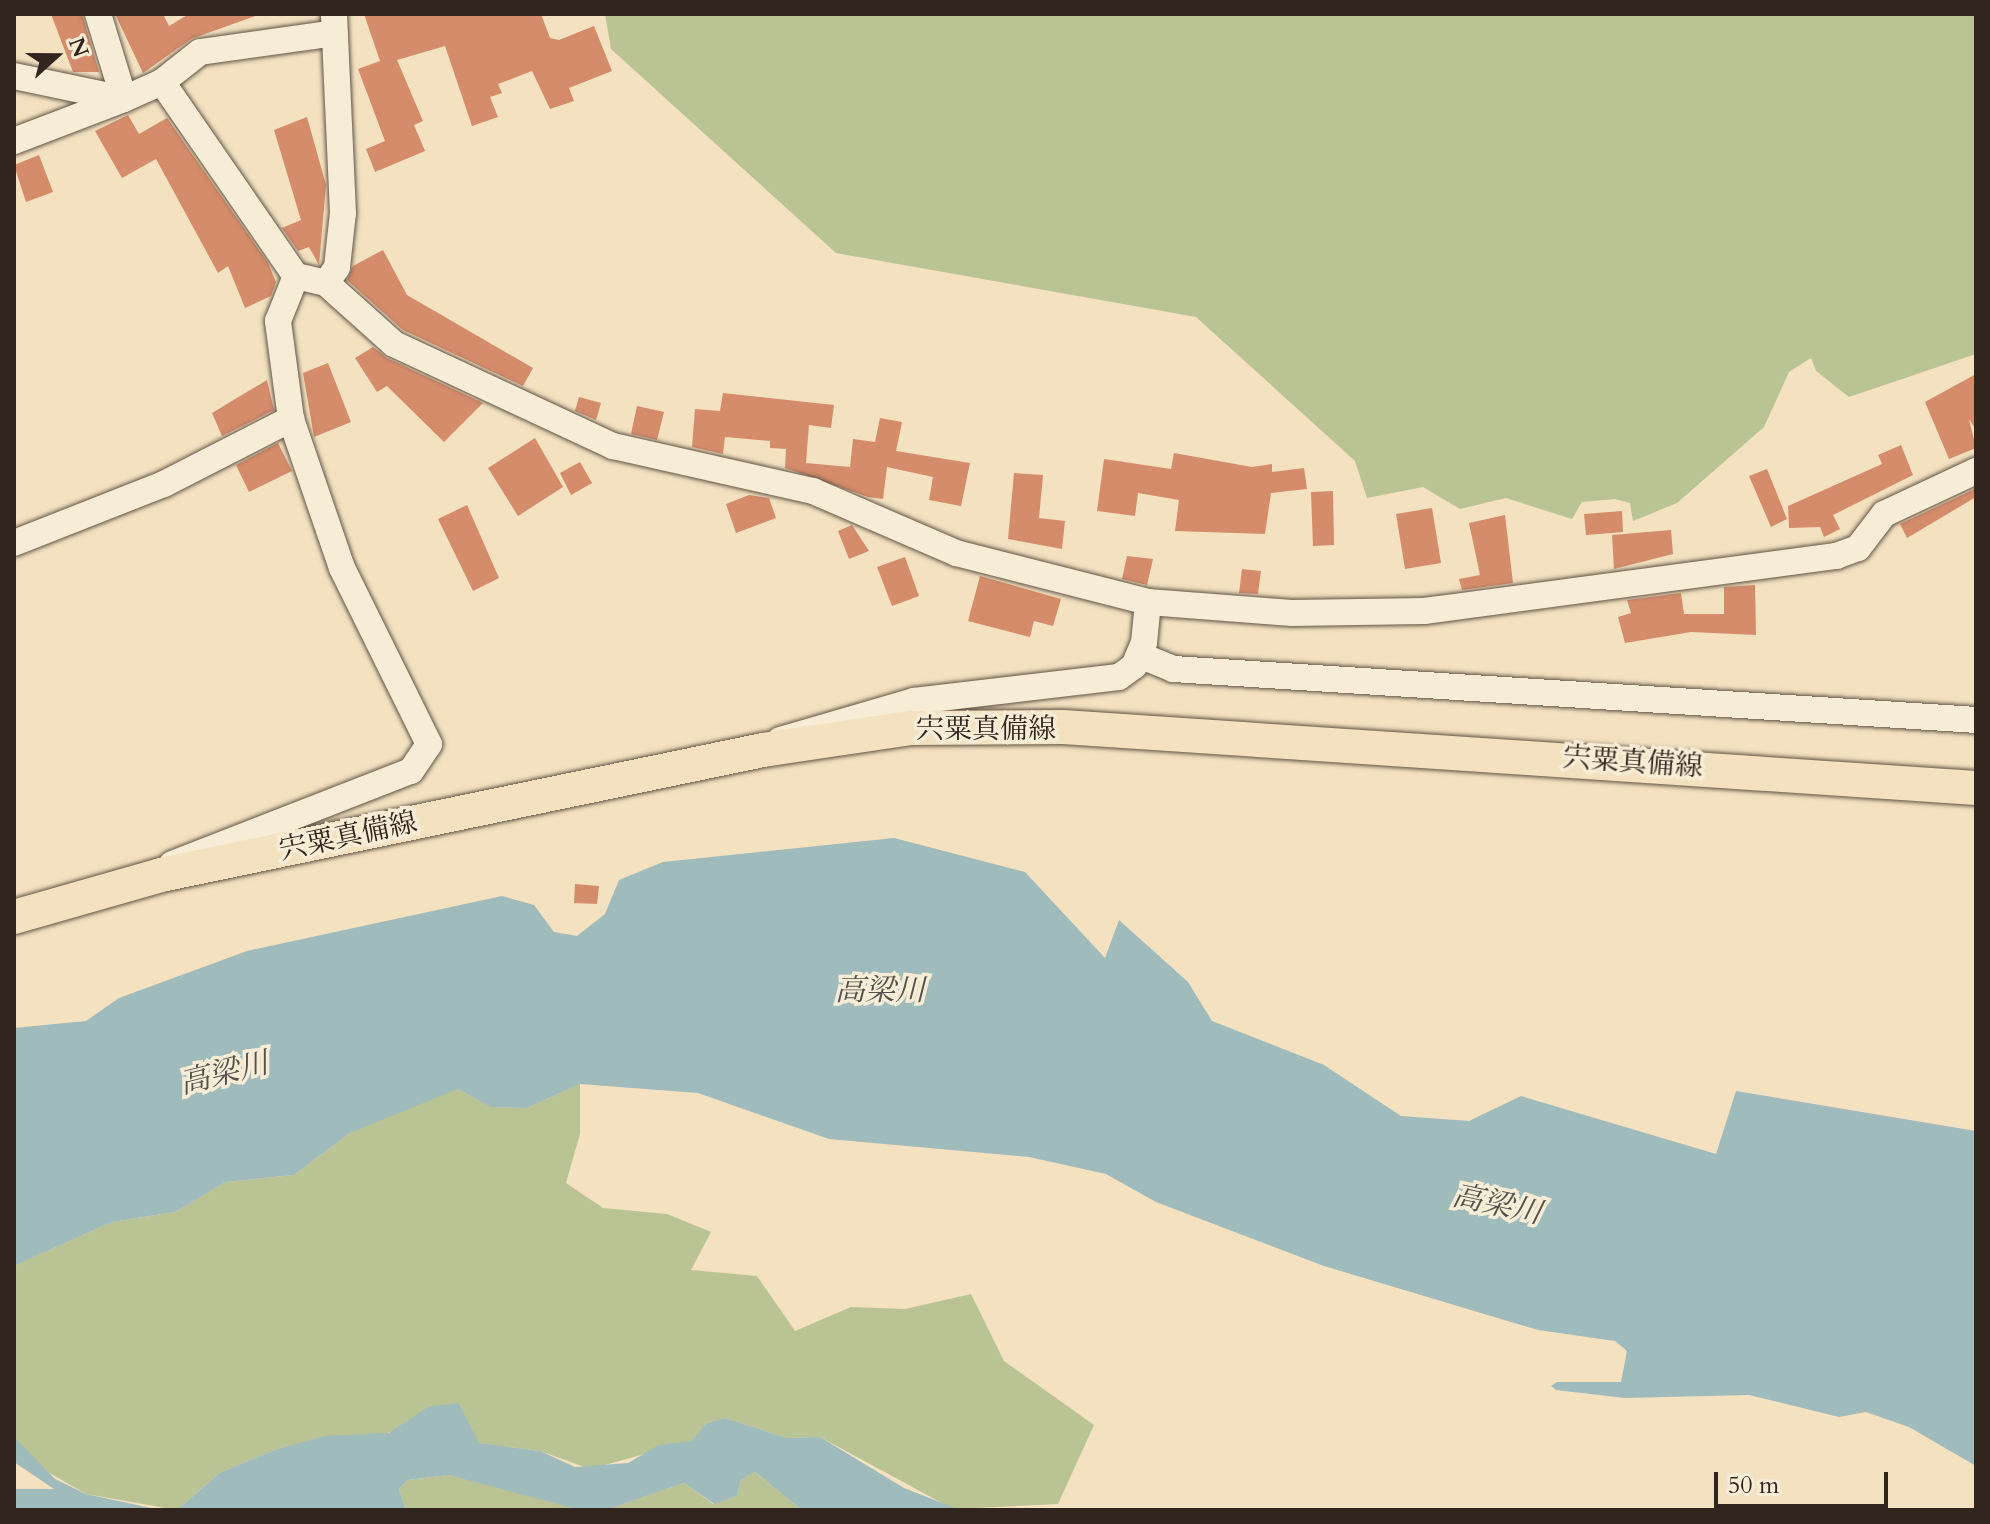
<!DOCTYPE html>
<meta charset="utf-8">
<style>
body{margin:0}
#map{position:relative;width:1990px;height:1524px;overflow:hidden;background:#f3e1c0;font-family:Cardo,"Noto Serif JP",serif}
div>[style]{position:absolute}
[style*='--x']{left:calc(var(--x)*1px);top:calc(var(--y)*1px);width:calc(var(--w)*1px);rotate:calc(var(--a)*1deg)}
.green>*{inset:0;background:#bac393}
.water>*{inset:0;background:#9fbbbc}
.building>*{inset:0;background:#d58c6b}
.roads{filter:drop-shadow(0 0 2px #625446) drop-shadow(0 0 2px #625446)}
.minor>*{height:26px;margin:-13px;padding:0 13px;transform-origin:13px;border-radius:13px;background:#f7ecd6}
.major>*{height:34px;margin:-17px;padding:0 17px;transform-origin:17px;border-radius:17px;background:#f3e1c0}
span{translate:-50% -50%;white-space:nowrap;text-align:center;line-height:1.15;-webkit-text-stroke:7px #f7ecd6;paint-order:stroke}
.street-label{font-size:28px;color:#32251d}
.water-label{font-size:30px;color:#53524d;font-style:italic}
.frame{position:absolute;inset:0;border:16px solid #32251d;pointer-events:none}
.north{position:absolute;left:16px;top:16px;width:80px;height:80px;-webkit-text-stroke:6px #f7ecd6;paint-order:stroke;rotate:69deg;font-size:22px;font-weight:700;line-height:32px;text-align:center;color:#32251d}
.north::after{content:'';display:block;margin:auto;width:28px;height:36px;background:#32251d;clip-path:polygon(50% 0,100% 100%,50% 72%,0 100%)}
.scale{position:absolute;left:1714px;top:1472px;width:174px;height:36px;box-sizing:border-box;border:4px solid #32251d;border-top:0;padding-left:10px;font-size:24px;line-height:28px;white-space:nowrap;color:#32251d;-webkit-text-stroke:6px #f7ecd6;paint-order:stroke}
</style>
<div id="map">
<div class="green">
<i style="clip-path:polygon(605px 14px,1976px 14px,1976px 354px,1849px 397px,1816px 371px,1811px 358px,1789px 372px,1764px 427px,1677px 503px,1633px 521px,1630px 503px,1615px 499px,1582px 502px,1572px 519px,1506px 498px,1460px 509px,1423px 487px,1367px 498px,1355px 461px,1196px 317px,836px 253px,611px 49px)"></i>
<i style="clip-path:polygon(580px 1084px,580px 1134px,566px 1183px,603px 1208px,667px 1214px,711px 1232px,691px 1270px,757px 1276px,795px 1331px,851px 1307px,905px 1309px,971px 1294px,1004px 1361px,1094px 1425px,1058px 1504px,953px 1509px,820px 1437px,787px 1438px,725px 1418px,707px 1423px,692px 1441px,590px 1469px,540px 1451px,478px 1443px,459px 1403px,388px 1433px,275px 1450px,221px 1472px,177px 1510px,86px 1494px,41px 1468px,14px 1437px,14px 1266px,112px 1222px,175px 1212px,226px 1182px,294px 1175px,350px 1133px,412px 1104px,458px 1089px,492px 1107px,527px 1108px)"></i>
<i style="clip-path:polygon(755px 1472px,802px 1510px,606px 1510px,684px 1483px,713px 1504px,737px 1496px,741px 1480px)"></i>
<i style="clip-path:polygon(449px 1475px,536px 1494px,580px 1510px,406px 1510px,399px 1489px,408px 1480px)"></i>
</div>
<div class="water">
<i style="clip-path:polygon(894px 838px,1025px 872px,1105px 958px,1119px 920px,1188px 982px,1212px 1021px,1324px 1065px,1401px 1116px,1469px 1121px,1521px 1096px,1716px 1154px,1736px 1091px,1976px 1131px,1976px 1466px,1909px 1427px,1866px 1412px,1839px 1417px,1749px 1395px,1625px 1398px,1556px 1390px,1551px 1386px,1557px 1382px,1621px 1382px,1627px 1351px,1615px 1341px,1538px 1330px,1324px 1266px,1156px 1202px,1106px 1174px,1029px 1157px,829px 1139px,698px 1093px,580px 1084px,527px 1108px,491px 1107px,458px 1089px,350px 1133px,294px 1175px,226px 1182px,175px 1212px,112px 1222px,14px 1266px,14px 1028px,86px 1021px,119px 998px,247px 951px,502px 896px,534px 905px,554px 932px,577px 936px,605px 914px,619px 880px,663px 862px)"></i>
<i style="clip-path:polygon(459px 1403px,479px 1443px,540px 1451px,575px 1467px,628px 1463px,659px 1445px,691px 1441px,707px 1423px,725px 1418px,787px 1438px,820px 1437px,904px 1488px,960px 1510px,802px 1510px,755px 1472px,741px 1480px,737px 1496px,714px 1504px,684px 1483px,606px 1510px,580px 1510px,449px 1475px,408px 1480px,399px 1489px,406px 1510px,177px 1510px,221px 1472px,275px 1450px,325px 1436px,389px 1433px,428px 1407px)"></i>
<i style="clip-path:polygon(14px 1437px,55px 1479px,86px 1494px,160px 1510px,14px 1510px,14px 1489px,54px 1489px,14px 1462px)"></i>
</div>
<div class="building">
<i style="clip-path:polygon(51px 14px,82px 14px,99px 72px,73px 72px)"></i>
<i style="clip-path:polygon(115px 14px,163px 14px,169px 26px,189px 14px,261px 14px,191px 39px,143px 73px)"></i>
<i style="clip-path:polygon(364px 14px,541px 14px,550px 38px,559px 40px,594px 26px,612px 71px,569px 88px,574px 101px,550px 109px,532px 71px,498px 84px,502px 93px,490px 97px,498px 117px,472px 126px,445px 46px,397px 60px,423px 121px,414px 125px,425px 151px,375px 172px,366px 149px,385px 141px,358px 69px,380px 61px)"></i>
<i style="clip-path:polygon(128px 115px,139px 134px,167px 118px,268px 263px,276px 282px,271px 296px,245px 308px,228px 266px,218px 273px,156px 159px,122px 178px,95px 131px)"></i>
<i style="clip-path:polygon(307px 117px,326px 185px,319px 265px,309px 247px,298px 251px,282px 228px,301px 220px,274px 130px)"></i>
<i style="clip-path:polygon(39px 155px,53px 192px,26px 202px,14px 165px)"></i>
<i style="clip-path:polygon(383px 250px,407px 295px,533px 368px,523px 386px,403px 330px,347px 280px,353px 266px)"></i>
<i style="clip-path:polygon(373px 347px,387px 358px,483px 403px,444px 442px,387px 386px,377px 392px,355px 358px)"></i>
<i style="clip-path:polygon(328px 363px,351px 422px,314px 437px,303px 373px)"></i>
<i style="clip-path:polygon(1976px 374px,1976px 430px,1969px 419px,1976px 448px,1949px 459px,1925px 402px)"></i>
<i style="clip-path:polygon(267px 380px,274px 410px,222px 436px,212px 413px)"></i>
<i style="clip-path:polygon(723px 393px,834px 405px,831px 428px,809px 425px,806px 463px,850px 467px,853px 439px,875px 442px,880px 418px,902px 422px,896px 451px,970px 463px,961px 506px,929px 500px,933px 477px,887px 467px,883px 499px,868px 497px,785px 468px,786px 449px,770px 448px,770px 441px,725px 437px,723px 454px,692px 447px,695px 409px,720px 411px)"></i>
<i style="clip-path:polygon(579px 397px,601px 403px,596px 420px,575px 411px)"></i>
<i style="clip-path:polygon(637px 406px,664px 412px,657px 440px,631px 434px)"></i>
<i style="clip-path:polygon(535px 438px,563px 487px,518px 516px,488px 468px)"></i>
<i style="clip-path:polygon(278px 443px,292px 471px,249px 492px,236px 465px)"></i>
<i style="clip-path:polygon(1901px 445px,1913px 475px,1833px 515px,1840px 529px,1824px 537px,1820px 527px,1789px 528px,1788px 506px,1882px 464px,1878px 455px)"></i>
<i style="clip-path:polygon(1174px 453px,1252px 467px,1272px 464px,1272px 472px,1304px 468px,1307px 489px,1271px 493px,1265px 534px,1175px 531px,1179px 500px,1138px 493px,1135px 516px,1097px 511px,1104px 459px,1171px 469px)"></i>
<i style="clip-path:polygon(580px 462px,592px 483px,571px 495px,560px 473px)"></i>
<i style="clip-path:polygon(1767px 469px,1787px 519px,1771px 527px,1749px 476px)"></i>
<i style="clip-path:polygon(1014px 473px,1043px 475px,1039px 518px,1065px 521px,1062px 549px,1008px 539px)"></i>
<i style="clip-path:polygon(1975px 489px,1976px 497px,1907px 538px,1900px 524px)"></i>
<i style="clip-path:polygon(1333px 491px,1334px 545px,1313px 546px,1311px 492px)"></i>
<i style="clip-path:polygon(749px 495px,769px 498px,776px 518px,736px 533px,726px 504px)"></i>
<i style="clip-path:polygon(467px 505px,499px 578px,473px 591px,438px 519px)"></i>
<i style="clip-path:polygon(1432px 508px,1441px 563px,1405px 569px,1396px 514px)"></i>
<i style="clip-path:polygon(1622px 511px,1623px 532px,1586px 535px,1584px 514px)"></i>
<i style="clip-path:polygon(1505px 515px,1513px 583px,1462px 590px,1459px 579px,1480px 575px,1469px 523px)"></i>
<i style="clip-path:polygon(852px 525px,869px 551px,849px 559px,838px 531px)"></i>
<i style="clip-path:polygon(1671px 530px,1673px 554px,1614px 569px,1612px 535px)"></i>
<i style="clip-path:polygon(1127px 556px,1153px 559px,1147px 585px,1122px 579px)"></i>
<i style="clip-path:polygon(905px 557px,919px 596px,892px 606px,877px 567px)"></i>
<i style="clip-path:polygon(1242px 569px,1261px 571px,1258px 594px,1239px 593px)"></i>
<i style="clip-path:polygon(980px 576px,1061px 599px,1053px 626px,1034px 621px,1030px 637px,968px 621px)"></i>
<i style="clip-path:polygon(1755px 585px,1756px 635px,1691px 632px,1625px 643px,1618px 617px,1631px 613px,1627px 600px,1681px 593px,1684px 614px,1724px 614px,1724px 587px)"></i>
<i style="clip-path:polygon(575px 884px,599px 886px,597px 904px,574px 903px)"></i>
</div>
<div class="roads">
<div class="minor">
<i style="--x:14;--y:76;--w:112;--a:11.8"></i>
<i style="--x:124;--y:99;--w:42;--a:-24.1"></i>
<i style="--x:162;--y:82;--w:236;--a:55.4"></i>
<i style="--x:162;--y:82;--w:48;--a:-38.3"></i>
<i style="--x:200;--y:52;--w:136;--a:-8"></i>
<i style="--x:14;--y:141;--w:118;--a:-20.9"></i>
<i style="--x:124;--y:99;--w:89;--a:-107"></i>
<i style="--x:326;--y:283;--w:19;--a:-55"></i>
<i style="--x:337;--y:267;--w:54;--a:-83.7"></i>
<i style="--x:343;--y:213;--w:199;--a:-92.6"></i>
<i style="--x:14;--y:543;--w:161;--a:-21.5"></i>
<i style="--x:164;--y:484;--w:143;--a:-27.1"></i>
<i style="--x:1139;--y:655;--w:37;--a:22"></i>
<i style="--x:1173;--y:669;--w:805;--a:3.63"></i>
<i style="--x:780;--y:740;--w:140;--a:-16.2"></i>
<i style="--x:914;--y:701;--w:206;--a:-6.7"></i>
<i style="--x:1119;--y:677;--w:19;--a:-36"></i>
<i style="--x:1134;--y:666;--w:25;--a:-67"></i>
<i style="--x:1144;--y:643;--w:41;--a:-84.4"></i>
<i style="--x:172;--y:864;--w:256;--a:-21.3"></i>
<i style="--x:411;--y:771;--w:32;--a:-56"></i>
<i style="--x:429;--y:744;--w:196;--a:-116.3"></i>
<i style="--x:342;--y:568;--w:157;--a:-108.9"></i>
<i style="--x:291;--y:419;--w:99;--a:-97.6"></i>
<i style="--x:278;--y:321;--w:48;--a:-68.2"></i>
<i style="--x:296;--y:276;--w:31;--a:13"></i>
<i style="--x:326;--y:283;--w:91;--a:41.9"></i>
<i style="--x:394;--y:344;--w:242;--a:25"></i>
<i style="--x:613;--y:446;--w:205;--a:12.7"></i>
<i style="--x:813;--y:491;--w:156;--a:23.4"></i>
<i style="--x:956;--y:553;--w:198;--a:14.3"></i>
<i style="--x:1148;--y:602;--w:144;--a:4.4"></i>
<i style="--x:1292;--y:613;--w:132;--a:-0.9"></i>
<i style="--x:1424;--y:611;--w:416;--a:-7.6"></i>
<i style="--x:1836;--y:556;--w:23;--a:-20"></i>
<i style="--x:1858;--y:548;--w:43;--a:-52.6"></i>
<i style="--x:1884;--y:514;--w:102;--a:-25.1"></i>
</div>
<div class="major">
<i style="--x:14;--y:917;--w:153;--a:-15.9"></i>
<i style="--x:161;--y:875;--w:615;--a:-11.73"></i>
<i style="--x:763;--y:750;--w:150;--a:-8.5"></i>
<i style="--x:911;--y:728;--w:152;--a:-0.4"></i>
<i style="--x:1063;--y:727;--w:915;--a:3.82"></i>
</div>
</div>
<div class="street-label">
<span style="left:986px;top:729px">宍粟真備線</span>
<span style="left:1633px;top:762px;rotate:4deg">宍粟真備線</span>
<span style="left:348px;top:836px;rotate:-12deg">宍粟真備線</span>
</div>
<div class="water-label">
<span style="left:880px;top:991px">高梁川</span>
<span style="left:224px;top:1074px;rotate:-14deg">高梁川</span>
<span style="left:1497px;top:1205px;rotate:12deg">高梁川</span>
</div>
<div class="frame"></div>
<div class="north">N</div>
<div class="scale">50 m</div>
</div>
